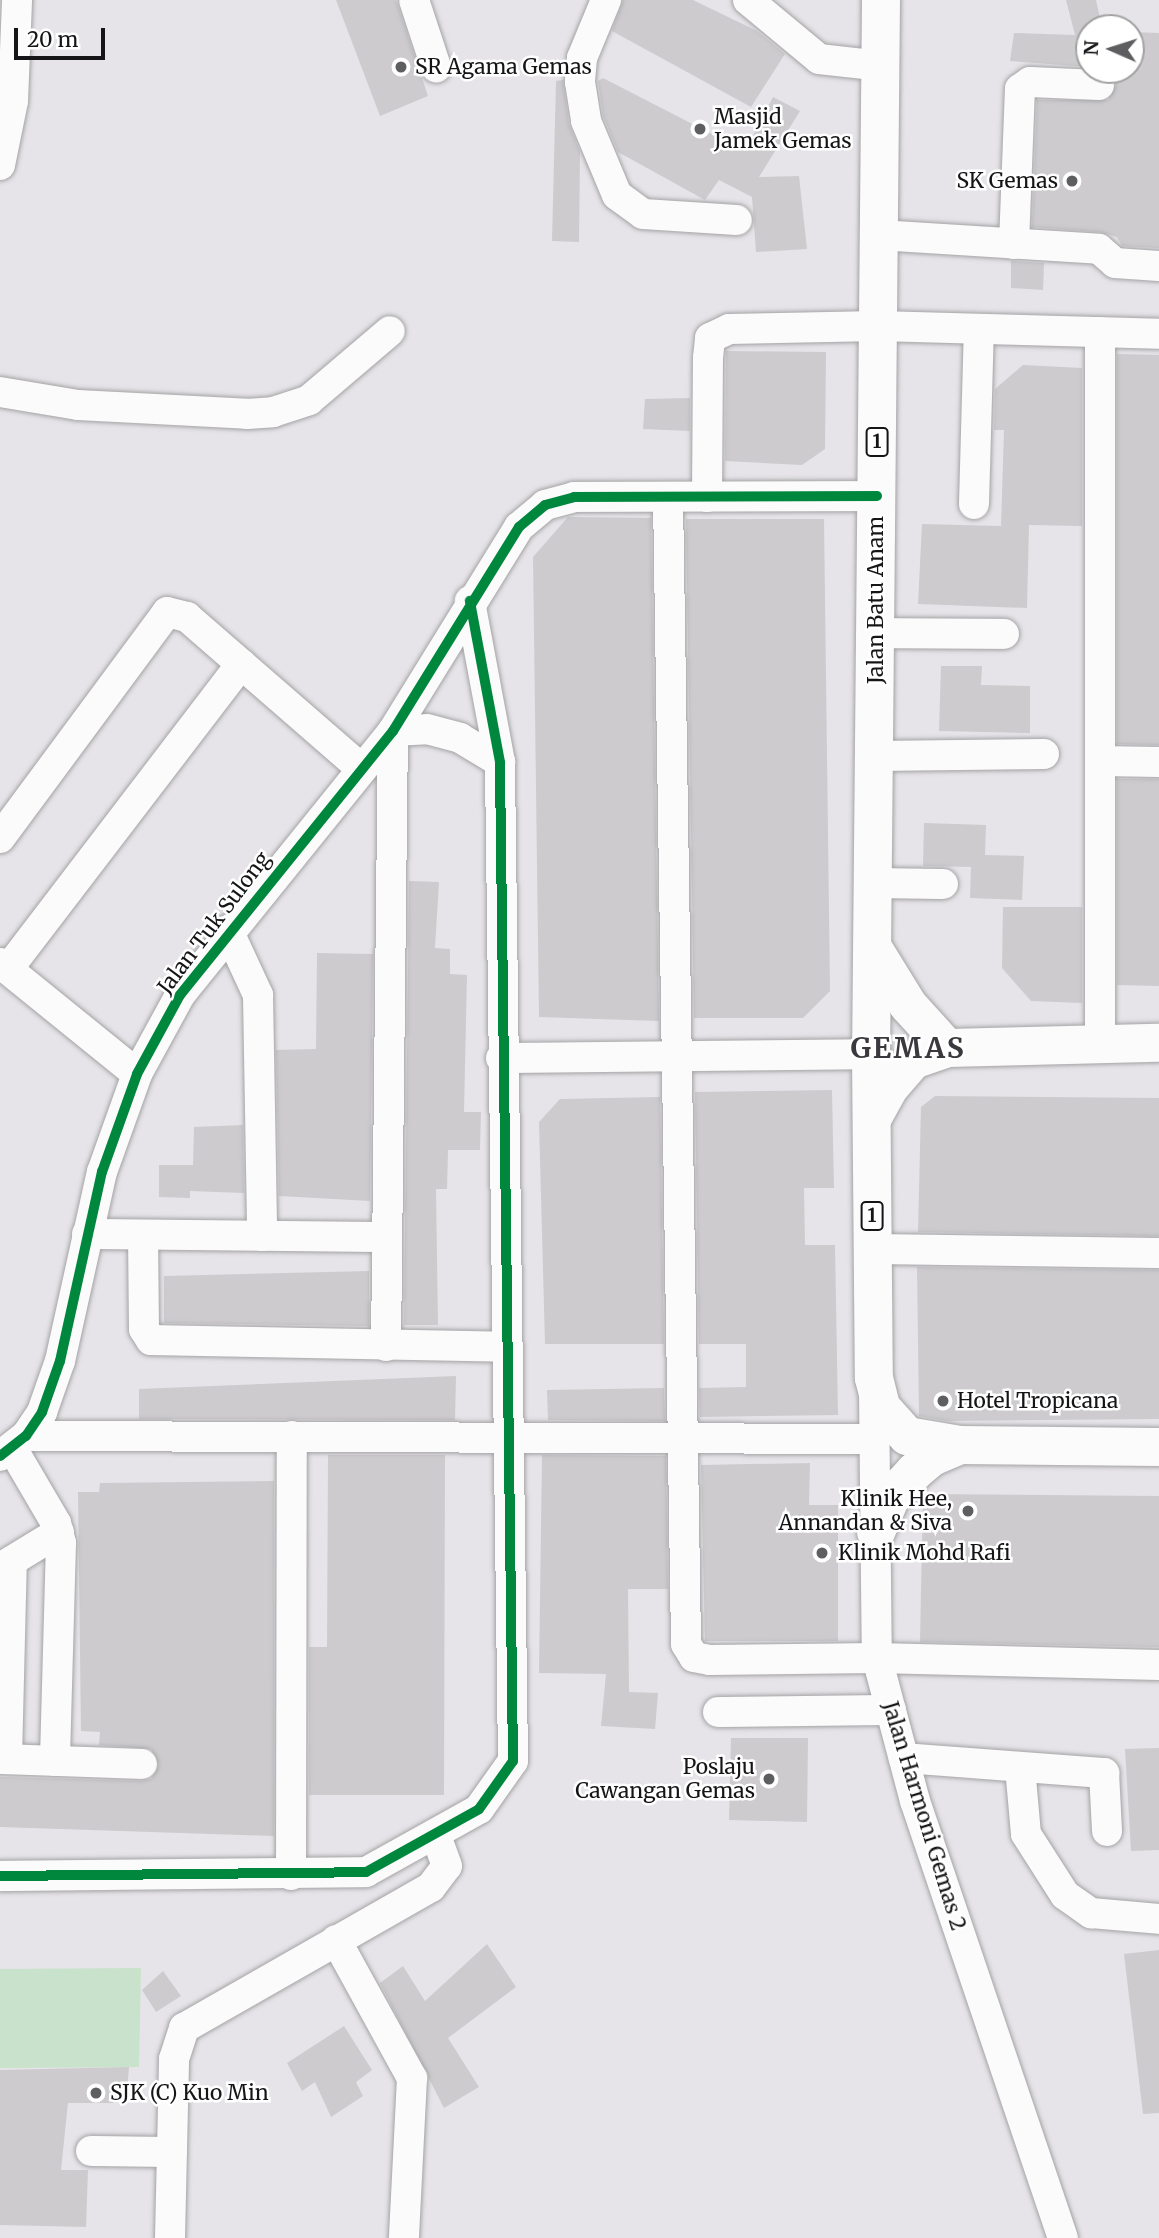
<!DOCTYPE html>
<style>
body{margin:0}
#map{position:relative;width:1159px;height:2238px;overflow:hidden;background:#e6e4e8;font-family:Merriweather,serif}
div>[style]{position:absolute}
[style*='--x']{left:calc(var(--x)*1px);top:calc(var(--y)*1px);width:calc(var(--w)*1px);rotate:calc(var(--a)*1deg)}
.green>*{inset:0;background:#c8e2cb}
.building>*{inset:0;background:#cdcbce}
.roads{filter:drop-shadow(0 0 2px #a4a3a5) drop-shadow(0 0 2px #a4a3a5)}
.minor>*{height:30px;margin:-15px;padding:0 15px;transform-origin:15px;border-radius:15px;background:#fbfbfc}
.highway>*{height:38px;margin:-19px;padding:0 19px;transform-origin:19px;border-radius:19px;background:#fbfbfc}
.cycleway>*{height:10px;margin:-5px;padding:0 5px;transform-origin:5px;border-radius:5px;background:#00873e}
.dots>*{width:19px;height:19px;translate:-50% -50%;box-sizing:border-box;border:4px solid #fff;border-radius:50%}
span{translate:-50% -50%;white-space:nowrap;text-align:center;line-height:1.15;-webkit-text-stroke:5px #fff;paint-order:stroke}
.shield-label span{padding:2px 5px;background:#fff;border:2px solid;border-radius:5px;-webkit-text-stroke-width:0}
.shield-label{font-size:19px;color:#151416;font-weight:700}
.poi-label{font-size:21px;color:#151416}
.left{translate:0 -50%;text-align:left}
.right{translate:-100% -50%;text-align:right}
.street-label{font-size:21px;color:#151416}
.district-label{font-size:28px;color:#3c393e;font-weight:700;letter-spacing:2px}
.north{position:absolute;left:1075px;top:14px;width:70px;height:70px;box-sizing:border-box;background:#fff;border:2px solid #a1a1a2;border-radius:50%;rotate:273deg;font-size:19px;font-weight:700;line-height:28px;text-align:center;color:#151416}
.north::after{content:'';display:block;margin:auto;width:24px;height:32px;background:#5e5d60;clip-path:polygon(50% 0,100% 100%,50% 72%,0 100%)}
.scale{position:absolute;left:14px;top:28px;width:91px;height:32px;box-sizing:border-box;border:4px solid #151416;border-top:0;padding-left:9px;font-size:21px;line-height:24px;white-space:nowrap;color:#151416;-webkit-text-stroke:5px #fff;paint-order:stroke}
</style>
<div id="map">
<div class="green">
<i style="clip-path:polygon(141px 1968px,139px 2067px,0 2068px,0 1969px)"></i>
</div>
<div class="building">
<i style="clip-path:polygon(336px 0,396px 0,428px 96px,380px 116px)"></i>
<i style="clip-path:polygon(623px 0,693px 0,757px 31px,785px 54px,751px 107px,612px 31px)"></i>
<i style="clip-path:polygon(1066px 0,1096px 0,1102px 28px,1089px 28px,1089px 67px,1010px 61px,1014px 33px,1075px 35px)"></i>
<i style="clip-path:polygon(1131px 32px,1159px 33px,1159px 248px,1122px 246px,1117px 237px,1100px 232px,1032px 227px,1037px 100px,1108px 100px,1116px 85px,1108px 70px,1131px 70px)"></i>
<i style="clip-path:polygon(603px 78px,745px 151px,773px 97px,800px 111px,759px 177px,799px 176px,807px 249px,756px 252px,752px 197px,719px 180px,705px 200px,618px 152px,603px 116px,598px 81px)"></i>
<i style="clip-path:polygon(563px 80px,569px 124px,580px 152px,579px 242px,552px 241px,556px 81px)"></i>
<i style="clip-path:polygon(1011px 261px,1044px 263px,1043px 290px,1011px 288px)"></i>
<i style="clip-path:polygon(726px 351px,826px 352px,825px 449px,802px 465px,725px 461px)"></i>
<i style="clip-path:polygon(1117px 354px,1159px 355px,1159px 745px,1117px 744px)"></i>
<i style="clip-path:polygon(1023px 365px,1082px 368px,1082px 526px,1029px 525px,1027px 608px,918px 604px,922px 524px,1001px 526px,1004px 430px,994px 430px,995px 389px)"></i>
<i style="clip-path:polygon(690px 398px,690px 431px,643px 429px,645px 399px)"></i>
<i style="clip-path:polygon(568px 517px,651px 518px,659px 1021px,539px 1017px,533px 557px)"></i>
<i style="clip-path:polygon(686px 519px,824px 519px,830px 991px,803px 1018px,694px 1018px)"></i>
<i style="clip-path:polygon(941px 666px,982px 666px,981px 685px,1030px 686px,1030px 733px,939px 731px)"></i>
<i style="clip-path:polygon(1117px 779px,1159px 779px,1159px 986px,1117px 985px)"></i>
<i style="clip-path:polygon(924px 823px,986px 825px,985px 855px,1024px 856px,1022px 900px,970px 898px,971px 867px,923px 866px)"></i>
<i style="clip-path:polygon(409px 881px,439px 882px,435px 948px,450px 949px,450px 974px,467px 975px,464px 1112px,481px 1112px,480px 1150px,448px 1150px,447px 1189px,436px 1189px,438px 1325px,404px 1325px)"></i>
<i style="clip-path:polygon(1003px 907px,1082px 907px,1082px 1003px,1031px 1001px,1002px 968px)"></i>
<i style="clip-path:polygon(317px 953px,373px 954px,370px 1201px,279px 1196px,276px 1050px,316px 1049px)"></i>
<i style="clip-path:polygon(832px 1090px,834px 1188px,804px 1188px,805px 1245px,835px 1245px,838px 1415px,700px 1417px,699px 1388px,746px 1387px,746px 1344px,699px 1344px,695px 1092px)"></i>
<i style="clip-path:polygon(935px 1096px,1159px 1098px,1159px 1236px,918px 1232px,921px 1107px)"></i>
<i style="clip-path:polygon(660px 1097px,664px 1344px,545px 1344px,539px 1122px,560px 1099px)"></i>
<i style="clip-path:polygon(243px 1125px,244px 1193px,190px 1191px,190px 1198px,159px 1197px,159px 1165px,193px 1165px,194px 1127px)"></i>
<i style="clip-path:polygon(917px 1267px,1159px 1270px,1159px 1419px,947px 1421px,919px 1416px)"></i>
<i style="clip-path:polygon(369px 1271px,369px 1326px,164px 1323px,164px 1276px)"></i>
<i style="clip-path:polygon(456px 1376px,455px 1420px,139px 1419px,139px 1389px)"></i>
<i style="clip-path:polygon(664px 1388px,665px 1421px,548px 1420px,547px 1390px)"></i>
<i style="clip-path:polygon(328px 1455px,445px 1455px,444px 1795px,309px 1795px,309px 1647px,327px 1647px)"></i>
<i style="clip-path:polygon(542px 1455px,666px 1456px,668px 1589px,628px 1589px,629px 1692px,658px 1693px,655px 1729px,601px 1726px,606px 1674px,539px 1673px)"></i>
<i style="clip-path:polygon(810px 1463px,809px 1505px,838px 1505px,838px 1641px,705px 1641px,701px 1465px)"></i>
<i style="clip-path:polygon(274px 1481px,274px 1836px,0 1827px,0 1777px,141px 1781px,151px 1779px,159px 1765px,151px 1749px,99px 1745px,100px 1732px,81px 1731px,78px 1492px,99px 1492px,100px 1483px)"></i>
<i style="clip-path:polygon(923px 1494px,1159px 1496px,1159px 1647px,920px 1642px)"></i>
<i style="clip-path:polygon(731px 1738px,808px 1738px,807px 1822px,729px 1820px)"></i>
<i style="clip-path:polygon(1159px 1748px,1159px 1850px,1131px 1851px,1125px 1749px)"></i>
<i style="clip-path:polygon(487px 1944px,516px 1987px,448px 2038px,479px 2087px,444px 2108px,380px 1983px,403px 1966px,425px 2001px)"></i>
<i style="clip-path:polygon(1159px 1950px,1159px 2113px,1143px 2114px,1124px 1954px)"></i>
<i style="clip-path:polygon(163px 1971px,181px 1996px,156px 2012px,142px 1990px)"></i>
<i style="clip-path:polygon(344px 2026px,372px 2070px,356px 2082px,363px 2096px,331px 2117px,315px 2082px,302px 2091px,287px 2063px)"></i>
<i style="clip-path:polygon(129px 2067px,126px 2103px,68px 2103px,61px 2170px,88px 2170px,86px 2227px,0 2225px,0 2070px)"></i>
</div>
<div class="roads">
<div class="minor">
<i style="--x:414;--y:0;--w:71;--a:71.8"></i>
<i style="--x:606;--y:0;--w:63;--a:112.5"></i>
<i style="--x:582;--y:58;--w:24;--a:95"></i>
<i style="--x:580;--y:82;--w:39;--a:81"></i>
<i style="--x:586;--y:121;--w:80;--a:67.3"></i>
<i style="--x:617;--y:195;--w:32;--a:36"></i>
<i style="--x:643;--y:214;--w:94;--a:3.7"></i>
<i style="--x:748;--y:0;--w:92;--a:39.7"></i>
<i style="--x:819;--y:59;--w:62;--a:6.4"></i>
<i style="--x:0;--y:165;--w:65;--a:-78.5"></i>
<i style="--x:13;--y:101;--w:101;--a:-87.7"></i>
<i style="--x:879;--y:235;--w:220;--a:3.6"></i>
<i style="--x:1099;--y:249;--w:21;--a:41"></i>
<i style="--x:1115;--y:263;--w:44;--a:3.9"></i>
<i style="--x:1014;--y:244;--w:155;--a:-87.8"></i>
<i style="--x:1020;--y:89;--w:12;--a:-35"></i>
<i style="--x:1030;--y:82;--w:69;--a:2.5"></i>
<i style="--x:0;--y:392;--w:79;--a:9.5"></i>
<i style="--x:78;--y:405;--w:169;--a:3"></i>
<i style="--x:247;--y:414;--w:26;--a:-4"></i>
<i style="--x:273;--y:412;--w:38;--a:-18"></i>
<i style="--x:309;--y:400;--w:106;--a:-40.4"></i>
<i style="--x:668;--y:497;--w:1147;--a:89.1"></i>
<i style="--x:686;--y:1644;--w:15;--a:58"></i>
<i style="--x:694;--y:1657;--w:16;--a:11"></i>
<i style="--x:710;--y:1660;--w:167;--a:-0.7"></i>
<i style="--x:877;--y:1658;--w:282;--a:1.4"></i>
<i style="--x:707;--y:497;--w:139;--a:-89.6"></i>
<i style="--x:708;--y:358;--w:20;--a:-84"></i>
<i style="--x:710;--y:338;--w:21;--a:-25"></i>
<i style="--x:729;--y:329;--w:149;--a:-1.2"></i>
<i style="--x:878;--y:326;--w:281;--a:1.6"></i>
<i style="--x:974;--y:504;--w:175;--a:-88.4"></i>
<i style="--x:875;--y:633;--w:129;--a:0.4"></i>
<i style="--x:393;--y:731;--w:34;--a:-3"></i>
<i style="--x:427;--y:729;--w:34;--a:15"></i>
<i style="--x:460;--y:738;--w:47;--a:31"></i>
<i style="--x:875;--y:756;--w:169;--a:-0.7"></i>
<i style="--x:1100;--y:761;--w:59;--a:1"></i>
<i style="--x:0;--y:838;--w:281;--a:-53.5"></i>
<i style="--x:167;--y:612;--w:21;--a:14"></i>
<i style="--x:187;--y:617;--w:230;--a:41"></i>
<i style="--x:873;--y:883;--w:70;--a:0.8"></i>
<i style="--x:228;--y:930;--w:72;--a:65.2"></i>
<i style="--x:258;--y:995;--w:241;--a:89"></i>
<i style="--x:0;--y:963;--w:176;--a:39"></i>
<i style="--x:8;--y:969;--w:384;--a:-52.6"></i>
<i style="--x:1100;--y:1045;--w:713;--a:-90"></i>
<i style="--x:501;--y:1058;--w:370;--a:-0.6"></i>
<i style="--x:87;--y:1234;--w:300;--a:0.6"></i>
<i style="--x:143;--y:1235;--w:94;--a:89.4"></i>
<i style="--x:144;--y:1329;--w:13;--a:58"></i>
<i style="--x:151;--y:1340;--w:353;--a:1.1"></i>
<i style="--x:873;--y:1249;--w:286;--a:0.8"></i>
<i style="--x:386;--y:1346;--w:615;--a:-89.35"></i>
<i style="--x:874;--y:1389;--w:269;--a:89.4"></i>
<i style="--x:877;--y:1658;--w:148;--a:75.1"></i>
<i style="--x:915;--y:1801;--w:461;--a:71.3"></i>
<i style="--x:26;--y:1436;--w:849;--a:0.2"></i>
<i style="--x:12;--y:1448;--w:87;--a:59.6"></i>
<i style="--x:56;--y:1523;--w:21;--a:76"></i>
<i style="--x:61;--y:1543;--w:218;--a:91.6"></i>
<i style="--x:0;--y:1456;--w:33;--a:-38"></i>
<i style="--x:26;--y:1436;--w:29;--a:-56"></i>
<i style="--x:42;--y:1412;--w:54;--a:-70.6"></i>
<i style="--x:60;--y:1361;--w:194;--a:-77.5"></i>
<i style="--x:102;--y:1172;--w:104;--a:-70.3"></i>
<i style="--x:137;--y:1074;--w:90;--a:-61.4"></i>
<i style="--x:180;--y:995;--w:339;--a:-51.1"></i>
<i style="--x:393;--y:731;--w:240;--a:-58.3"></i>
<i style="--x:519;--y:527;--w:34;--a:-40"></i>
<i style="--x:545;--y:505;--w:30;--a:-15"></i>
<i style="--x:574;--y:497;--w:303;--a:-0.2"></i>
<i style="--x:0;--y:1568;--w:69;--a:-31.4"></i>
<i style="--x:718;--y:1712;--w:173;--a:-0.7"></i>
<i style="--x:904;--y:1758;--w:201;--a:4.3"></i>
<i style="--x:1104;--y:1773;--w:58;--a:87"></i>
<i style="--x:0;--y:1759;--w:142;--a:2"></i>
<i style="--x:7;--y:1759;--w:198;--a:-88.6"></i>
<i style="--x:1020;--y:1767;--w:67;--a:84.9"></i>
<i style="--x:1026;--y:1834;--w:72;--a:57.4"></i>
<i style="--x:1065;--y:1895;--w:32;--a:35"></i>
<i style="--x:1091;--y:1913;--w:68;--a:5"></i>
<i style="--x:291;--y:1875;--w:439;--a:-89.9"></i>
<i style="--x:0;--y:1876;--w:366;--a:-0.6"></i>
<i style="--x:366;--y:1872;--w:129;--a:-29.1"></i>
<i style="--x:479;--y:1809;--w:59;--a:-54.7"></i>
<i style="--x:513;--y:1761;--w:999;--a:-90.75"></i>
<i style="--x:500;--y:762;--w:164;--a:-100.6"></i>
<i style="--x:336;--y:1940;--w:158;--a:61.2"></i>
<i style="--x:412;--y:2078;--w:160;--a:92.9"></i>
<i style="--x:91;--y:2151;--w:81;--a:0.7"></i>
<i style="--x:170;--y:2238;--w:179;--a:-88.7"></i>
<i style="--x:174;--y:2059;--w:33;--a:-72"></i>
<i style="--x:184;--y:2028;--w:284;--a:-29.7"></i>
<i style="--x:431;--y:1887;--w:26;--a:-53"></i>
<i style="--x:447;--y:1866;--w:33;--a:-110"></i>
</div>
<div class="highway">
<i style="--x:881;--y:0;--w:1054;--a:90.54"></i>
<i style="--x:871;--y:1054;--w:324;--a:89.5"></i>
<i style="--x:874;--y:1378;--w:30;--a:76"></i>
<i style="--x:881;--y:1407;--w:39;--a:48"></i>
<i style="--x:907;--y:1436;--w:54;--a:9.6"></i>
<i style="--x:960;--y:1445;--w:199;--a:0.6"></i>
<i style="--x:873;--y:948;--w:67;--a:58.4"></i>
<i style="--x:908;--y:1005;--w:58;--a:47.8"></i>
<i style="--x:872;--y:1119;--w:35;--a:-61"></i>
<i style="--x:889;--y:1088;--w:37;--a:-49"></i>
<i style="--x:913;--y:1060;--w:36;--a:-19"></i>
<i style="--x:947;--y:1048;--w:212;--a:-1.4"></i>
<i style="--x:876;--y:1532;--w:38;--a:-67"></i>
<i style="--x:891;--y:1497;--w:34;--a:-47"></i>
<i style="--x:914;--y:1472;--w:23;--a:-40"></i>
<i style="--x:932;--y:1457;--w:30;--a:-23"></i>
</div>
</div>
<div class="cycleway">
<i style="--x:0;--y:1456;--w:33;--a:-38"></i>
<i style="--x:26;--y:1436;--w:29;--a:-56"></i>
<i style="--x:42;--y:1412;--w:54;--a:-70.6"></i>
<i style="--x:60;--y:1361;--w:194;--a:-77.5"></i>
<i style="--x:102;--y:1172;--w:104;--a:-70.3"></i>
<i style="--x:137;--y:1074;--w:90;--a:-61.4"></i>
<i style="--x:180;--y:995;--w:339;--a:-51.1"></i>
<i style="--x:393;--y:731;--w:240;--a:-58.3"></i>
<i style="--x:519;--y:527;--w:34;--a:-40"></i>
<i style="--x:545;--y:505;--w:30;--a:-15"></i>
<i style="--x:574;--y:497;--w:303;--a:-0.2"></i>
<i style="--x:0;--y:1876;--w:366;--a:-0.6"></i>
<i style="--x:366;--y:1872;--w:129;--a:-29.1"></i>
<i style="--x:479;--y:1809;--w:59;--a:-54.7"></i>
<i style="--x:513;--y:1761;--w:999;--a:-90.75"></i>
<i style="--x:500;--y:762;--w:164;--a:-100.6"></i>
</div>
<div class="dots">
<i style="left:401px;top:67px;background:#5e5d60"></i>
<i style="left:700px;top:129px;background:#5e5d60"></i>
<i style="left:1072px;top:181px;background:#5e5d60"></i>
<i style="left:943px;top:1401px;background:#5e5d60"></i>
<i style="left:968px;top:1511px;background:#5e5d60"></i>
<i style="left:822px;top:1553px;background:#5e5d60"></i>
<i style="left:769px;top:1779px;background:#5e5d60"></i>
<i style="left:96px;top:2093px;background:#5e5d60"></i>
</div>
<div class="shield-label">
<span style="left:877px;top:442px">1</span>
<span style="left:872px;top:1216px">1</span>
</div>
<div class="poi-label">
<span class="left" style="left:415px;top:67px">SR Agama Gemas</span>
<span class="left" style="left:714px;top:129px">Masjid<br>Jamek Gemas</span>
<span class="right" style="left:1058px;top:181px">SK Gemas</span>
<span class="left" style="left:957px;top:1401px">Hotel Tropicana</span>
<span class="right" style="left:952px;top:1511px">Klinik Hee,<br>Annandan &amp; Siva</span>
<span class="left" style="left:838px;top:1553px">Klinik Mohd Rafi</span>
<span class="right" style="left:755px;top:1779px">Poslaju<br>Cawangan Gemas</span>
<span class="left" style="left:110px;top:2093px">SJK (C) Kuo Min</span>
</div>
<div class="street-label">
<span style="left:876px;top:600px;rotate:-90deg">Jalan Batu Anam</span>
<span style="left:214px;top:923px;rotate:-53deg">Jalan Tuk Sulong</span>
<span style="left:924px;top:1816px;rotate:73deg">Jalan Harmoni Gemas 2</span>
</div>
<div class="district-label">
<span style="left:908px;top:1048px">GEMAS</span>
</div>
<div class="north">N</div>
<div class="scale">20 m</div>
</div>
